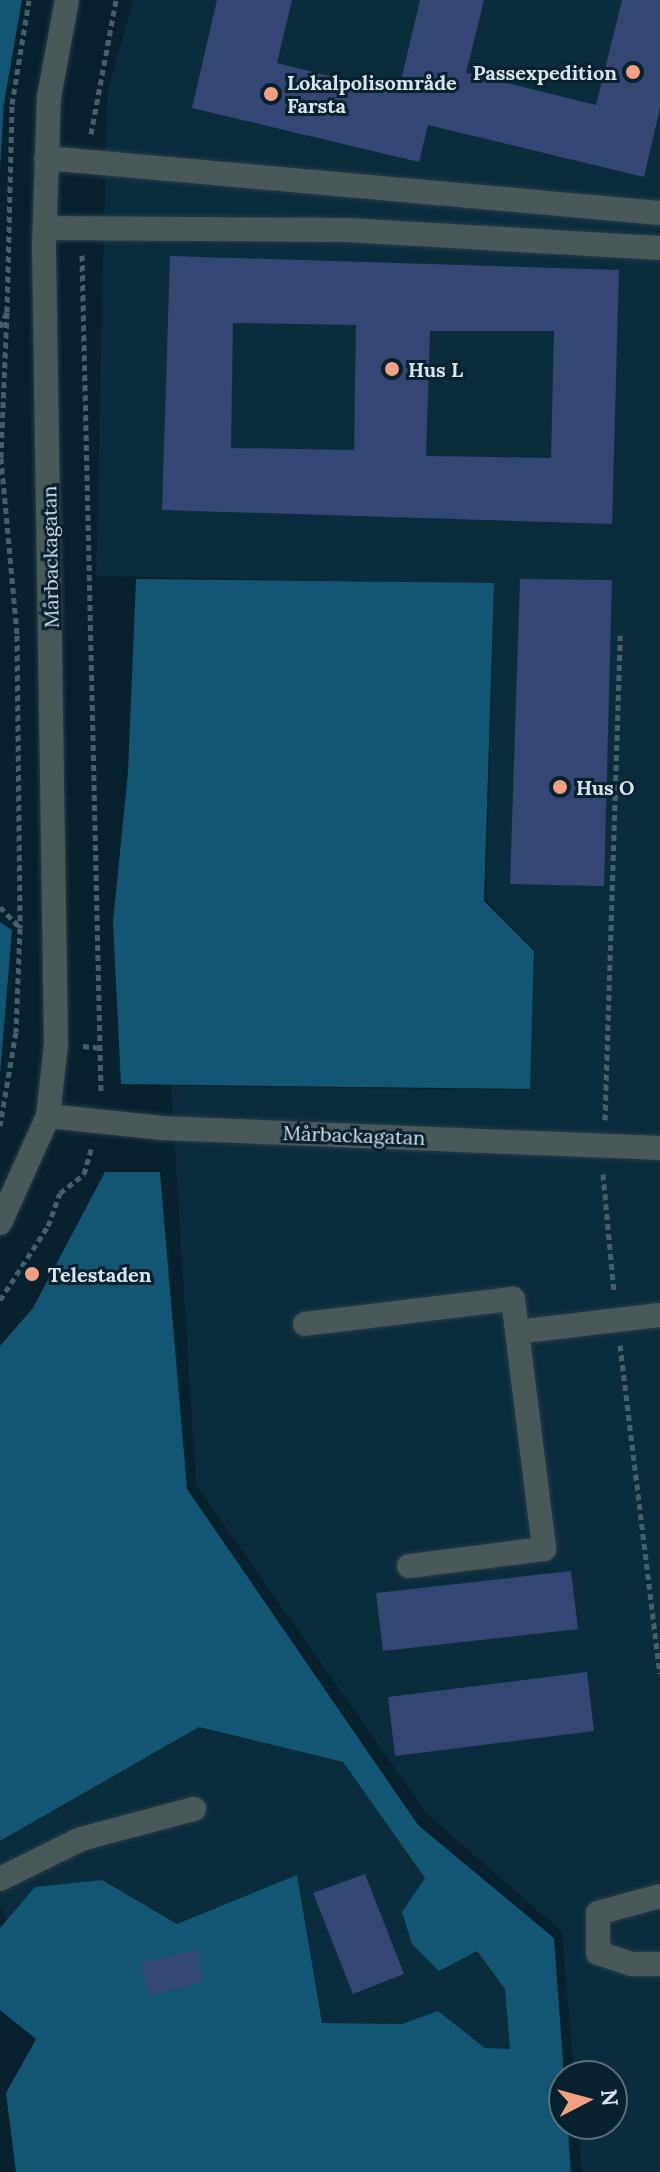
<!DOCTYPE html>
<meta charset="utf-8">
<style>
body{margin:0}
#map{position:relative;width:660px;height:2172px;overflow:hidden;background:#07212e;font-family:Lora,serif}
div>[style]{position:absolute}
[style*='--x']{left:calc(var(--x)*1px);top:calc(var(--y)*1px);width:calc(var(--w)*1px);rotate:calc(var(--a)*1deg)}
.built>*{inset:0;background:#0a2d3e}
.forest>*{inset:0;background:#135674}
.building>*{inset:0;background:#344674}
.path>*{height:5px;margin-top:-2.5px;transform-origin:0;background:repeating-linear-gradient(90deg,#485e6a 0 6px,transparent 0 10px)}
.roads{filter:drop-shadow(0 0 2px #243c49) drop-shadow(0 0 2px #243c49)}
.minor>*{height:24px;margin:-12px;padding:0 12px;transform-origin:12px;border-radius:12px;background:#495858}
.dots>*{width:22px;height:22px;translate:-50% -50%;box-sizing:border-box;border:4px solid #07212e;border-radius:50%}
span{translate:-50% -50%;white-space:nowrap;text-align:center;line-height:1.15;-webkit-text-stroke:6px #07212e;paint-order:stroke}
.poi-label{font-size:20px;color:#d6e5ee;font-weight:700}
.right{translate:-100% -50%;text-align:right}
.left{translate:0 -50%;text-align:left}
.street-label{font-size:20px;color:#d6e5ee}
.north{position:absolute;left:548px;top:2060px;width:80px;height:80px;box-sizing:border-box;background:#07212e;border:2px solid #5a6f7b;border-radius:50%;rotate:84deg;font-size:22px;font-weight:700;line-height:32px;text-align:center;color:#d6e5ee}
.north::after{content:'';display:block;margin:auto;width:28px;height:36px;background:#f2a081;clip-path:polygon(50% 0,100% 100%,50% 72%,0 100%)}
</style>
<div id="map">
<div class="built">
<i style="clip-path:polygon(133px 0,660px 0,660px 2172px,582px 2172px,578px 2124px,612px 2124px,612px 2076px,574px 2076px,562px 1932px,427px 1814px,196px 1485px,171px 1086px,529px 1090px,535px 951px,486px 899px,494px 584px,96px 576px,107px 94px)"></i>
<i style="clip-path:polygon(199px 1727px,343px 1762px,425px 1878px,402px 1912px,477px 1951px,505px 1989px,511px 2050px,485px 2048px,438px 2011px,402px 2024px,322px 2023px,296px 1876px,177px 1924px,101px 1880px,35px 1887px,7px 1920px,0 1907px,0 1841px)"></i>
</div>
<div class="forest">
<i style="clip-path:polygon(0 0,22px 0,4px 103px,0 169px)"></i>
<i style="clip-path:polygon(136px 579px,494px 583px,484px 901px,534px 951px,530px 1089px,121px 1084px,113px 922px,128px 772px)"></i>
<i style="clip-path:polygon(0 922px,12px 930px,0 1074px)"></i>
<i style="clip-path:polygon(105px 1172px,160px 1172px,187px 1489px,418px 1825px,554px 1938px,571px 2172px,16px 2172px,6px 2093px,36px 2039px,0 2010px,0 1928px,35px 1887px,102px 1880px,177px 1924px,297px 1875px,322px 2023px,402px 2024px,438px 2011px,485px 2048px,510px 2049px,505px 1989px,477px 1951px,439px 1971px,412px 1944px,402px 1912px,425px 1878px,343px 1762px,199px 1727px,0 1841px,0 1346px,33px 1308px)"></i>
</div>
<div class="building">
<i style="clip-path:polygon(217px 0,292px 0,277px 63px,398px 93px,420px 0,484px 0,466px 73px,596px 105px,622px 0,660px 0,660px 108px,644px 177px,428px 125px,419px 162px,192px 108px)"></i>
<i style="clip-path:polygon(evenodd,170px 256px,619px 270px,612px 524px,162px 510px,170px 256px,233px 323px,356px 325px,354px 450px,231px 448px,233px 323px,170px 256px,430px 331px,554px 331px,551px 458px,426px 456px,430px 331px)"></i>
<i style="clip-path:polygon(520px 579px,612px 580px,604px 886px,510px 884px)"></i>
<i style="clip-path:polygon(571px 1571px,578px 1629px,383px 1651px,376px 1593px)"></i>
<i style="clip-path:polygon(587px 1672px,594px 1731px,395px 1756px,388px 1697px)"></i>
<i style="clip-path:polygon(365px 1874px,404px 1974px,353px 1994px,313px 1893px)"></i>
<i style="clip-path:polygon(196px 1950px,203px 1982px,149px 1995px,141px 1963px)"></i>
</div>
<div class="path">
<i style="--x:91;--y:134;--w:136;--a:-79.4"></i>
<i style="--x:82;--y:255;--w:838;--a:88.7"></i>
<i style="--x:7;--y:312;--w:146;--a:92.4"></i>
<i style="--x:1;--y:458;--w:178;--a:84.8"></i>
<i style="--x:17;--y:635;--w:293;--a:89.4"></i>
<i style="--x:0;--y:327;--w:17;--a:-65"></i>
<i style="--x:7;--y:312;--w:208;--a:-88.6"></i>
<i style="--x:12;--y:104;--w:105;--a:-80.7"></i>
<i style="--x:0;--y:907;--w:29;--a:46"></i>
<i style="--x:20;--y:928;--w:104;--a:92.2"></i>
<i style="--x:16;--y:1032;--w:95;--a:99.7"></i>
<i style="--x:83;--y:1046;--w:19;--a:6"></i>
<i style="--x:605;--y:1120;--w:485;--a:-88.2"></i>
<i style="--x:603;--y:1174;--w:119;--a:84.7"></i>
<i style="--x:0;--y:1300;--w:88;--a:-57"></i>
<i style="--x:48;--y:1226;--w:35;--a:-70"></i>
<i style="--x:60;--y:1193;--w:31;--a:-38"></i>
<i style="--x:84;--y:1174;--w:29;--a:-74"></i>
<i style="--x:620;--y:1345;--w:331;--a:83.1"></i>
</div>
<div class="roads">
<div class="minor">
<i style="--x:46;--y:158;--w:616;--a:5.12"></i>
<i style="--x:45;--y:228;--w:302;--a:0.4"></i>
<i style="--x:347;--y:230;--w:314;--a:3.3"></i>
<i style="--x:48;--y:1116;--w:115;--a:6"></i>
<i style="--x:162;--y:1128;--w:498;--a:2.3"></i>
<i style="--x:0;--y:1223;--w:117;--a:-65.8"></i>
<i style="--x:48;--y:1116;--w:71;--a:-83.6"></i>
<i style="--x:56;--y:1045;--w:799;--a:-90.86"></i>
<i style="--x:44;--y:246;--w:149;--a:-88.1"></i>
<i style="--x:49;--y:97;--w:99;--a:-79.5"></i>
<i style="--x:305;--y:1324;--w:209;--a:-6.9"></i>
<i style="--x:513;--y:1299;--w:252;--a:82.9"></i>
<i style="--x:544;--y:1549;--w:136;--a:172.8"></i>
<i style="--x:517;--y:1332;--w:144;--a:-6.8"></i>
<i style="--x:0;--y:1879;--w:90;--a:-26.3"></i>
<i style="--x:81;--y:1839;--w:117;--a:-14.9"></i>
<i style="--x:660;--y:1896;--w:64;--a:164.7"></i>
<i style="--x:598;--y:1913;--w:40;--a:90"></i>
<i style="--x:598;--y:1953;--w:35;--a:18"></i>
<i style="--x:631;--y:1964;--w:29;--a:0"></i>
</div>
</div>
<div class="dots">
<i style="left:633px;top:72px;background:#f2a081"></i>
<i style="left:271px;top:94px;background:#f2a081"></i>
<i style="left:392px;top:369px;background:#f2a081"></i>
<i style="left:560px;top:787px;background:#f2a081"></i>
<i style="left:32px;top:1274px;background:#f2a081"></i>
</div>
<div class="poi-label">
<span class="right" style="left:617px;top:72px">Passexpedition</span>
<span class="left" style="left:287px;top:94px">Lokalpolisområde<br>Farsta</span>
<span class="left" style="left:408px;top:369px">Hus L</span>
<span class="left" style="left:576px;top:787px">Hus O</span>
<span class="left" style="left:48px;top:1274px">Telestaden</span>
</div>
<div class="street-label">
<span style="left:50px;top:557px;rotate:-91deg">Mårbackagatan</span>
<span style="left:354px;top:1135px;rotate:2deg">Mårbackagatan</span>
</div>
<div class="north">N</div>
</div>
